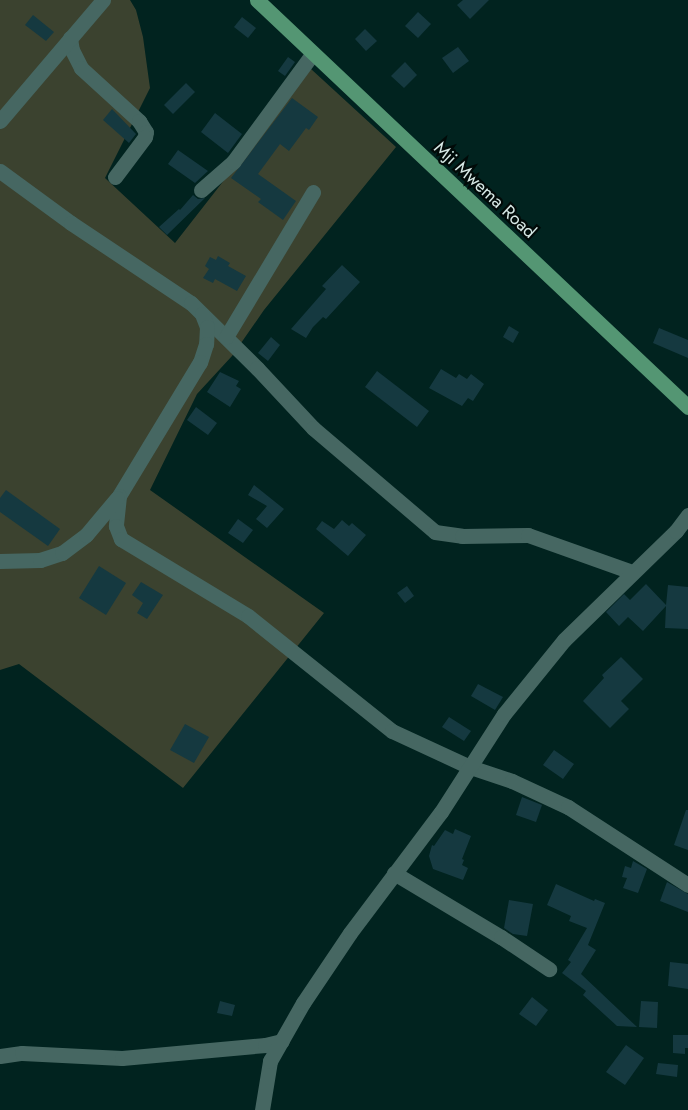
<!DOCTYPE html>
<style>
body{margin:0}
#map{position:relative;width:688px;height:1110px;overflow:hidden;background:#01231f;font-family:Jost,sans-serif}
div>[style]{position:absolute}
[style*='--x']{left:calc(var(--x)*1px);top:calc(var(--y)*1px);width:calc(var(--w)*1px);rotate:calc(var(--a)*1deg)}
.green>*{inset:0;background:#3b422f}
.building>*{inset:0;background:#153940}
.minor>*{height:15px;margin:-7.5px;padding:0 7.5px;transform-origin:7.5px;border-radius:7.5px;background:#466762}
.major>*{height:15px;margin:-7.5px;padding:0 7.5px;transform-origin:7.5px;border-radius:7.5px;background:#549673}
span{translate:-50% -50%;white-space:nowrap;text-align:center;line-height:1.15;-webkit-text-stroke:4.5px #010a08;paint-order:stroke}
.street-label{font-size:18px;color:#d7e9e6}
</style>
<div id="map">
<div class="green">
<i style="clip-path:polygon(0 0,130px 0,136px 10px,143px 37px,150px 88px,105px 178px,175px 243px,311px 69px,396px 147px,264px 310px,232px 356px,197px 394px,150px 490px,324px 613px,183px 788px,19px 664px,0 670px)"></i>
</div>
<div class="building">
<i style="clip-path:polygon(463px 0,489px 0,470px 19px,457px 5px)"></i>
<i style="clip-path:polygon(418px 12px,431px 24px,418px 38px,405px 26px)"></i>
<i style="clip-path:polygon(33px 15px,54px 32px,46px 41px,25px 25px)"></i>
<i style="clip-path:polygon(242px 17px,256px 28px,248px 38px,234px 27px)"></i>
<i style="clip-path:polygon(365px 29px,377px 41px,366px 51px,355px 39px)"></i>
<i style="clip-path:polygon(458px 47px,469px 61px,453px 73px,442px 58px)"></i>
<i style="clip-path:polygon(288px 57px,295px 62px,285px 76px,278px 71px)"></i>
<i style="clip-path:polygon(405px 62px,417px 75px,404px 88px,391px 76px)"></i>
<i style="clip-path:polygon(186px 83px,195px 92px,173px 114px,164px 105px)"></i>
<i style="clip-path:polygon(292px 98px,318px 117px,309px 130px,306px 128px,289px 151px,280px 144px,258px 174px,296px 201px,283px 220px,258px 202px,261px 199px,231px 178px)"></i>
<i style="clip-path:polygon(112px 109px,136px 134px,129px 143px,103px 120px)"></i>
<i style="clip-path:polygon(215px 113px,242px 134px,228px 153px,201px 132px)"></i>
<i style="clip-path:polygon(178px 150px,208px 171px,195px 183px,168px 164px)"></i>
<i style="clip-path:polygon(193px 195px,198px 199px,205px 198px,167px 235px,159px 227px,179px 209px,180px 210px)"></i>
<i style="clip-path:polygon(218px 256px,230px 263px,228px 266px,246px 276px,237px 291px,215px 279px,213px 283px,203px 278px,209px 269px,205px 266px,210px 257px,216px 260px)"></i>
<i style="clip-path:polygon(342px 265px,360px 282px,326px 319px,323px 317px,313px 327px,306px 338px,291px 329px,326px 289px,322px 286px)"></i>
<i style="clip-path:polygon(509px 326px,519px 332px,513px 343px,503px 337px)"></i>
<i style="clip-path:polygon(659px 328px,688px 340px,688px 358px,653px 343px)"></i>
<i style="clip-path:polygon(271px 337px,280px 345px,268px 361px,258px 353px)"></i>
<i style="clip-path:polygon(441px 369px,456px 378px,459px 374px,467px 379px,471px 374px,484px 384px,473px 401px,468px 398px,462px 406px,429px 388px)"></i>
<i style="clip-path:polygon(377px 371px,429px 411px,417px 427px,365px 387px)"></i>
<i style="clip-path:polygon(220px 372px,239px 381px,236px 386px,241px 389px,230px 407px,207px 392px)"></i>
<i style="clip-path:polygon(196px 407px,217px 423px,208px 435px,187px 420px)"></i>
<i style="clip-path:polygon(254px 485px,284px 509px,267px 528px,256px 519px,267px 506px,248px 495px)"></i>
<i style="clip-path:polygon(6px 490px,60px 529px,48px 546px,0 512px,0 498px)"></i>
<i style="clip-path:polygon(238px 519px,253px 530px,243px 543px,228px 533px)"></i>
<i style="clip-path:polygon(342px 520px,349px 526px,352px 523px,366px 535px,348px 556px,316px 529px,322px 521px,334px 529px)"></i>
<i style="clip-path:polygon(99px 566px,126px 583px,106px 615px,79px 598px)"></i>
<i style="clip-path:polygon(141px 582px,163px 595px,147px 619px,137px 613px,143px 603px,132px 595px)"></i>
<i style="clip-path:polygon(646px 584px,666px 605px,668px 585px,688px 587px,688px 629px,665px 628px,666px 606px,643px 631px,628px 617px,619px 626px,606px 612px,624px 594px,630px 600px)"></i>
<i style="clip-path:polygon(407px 586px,414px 596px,405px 603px,397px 593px)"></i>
<i style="clip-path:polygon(621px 657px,643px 679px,621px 701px,629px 709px,610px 728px,583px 701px,604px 678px,602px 675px)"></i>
<i style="clip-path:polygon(478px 684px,503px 697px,495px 710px,471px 696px)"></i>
<i style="clip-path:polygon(449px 717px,471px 731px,464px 741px,442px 727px)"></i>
<i style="clip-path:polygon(185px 724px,209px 737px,194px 763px,170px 750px)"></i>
<i style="clip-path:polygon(554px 750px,574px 764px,563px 779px,543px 765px)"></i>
<i style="clip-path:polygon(522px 797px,542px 805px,536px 822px,516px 815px)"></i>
<i style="clip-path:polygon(686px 810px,688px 810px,688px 850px,674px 845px)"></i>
<i style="clip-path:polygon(455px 829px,471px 836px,462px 859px,464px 860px,462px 865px,468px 868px,463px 880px,433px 869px,429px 856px,432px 845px,434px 846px,445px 830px,453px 834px)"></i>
<i style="clip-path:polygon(633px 861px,647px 869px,638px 893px,623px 888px,627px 878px,622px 877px,625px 866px,631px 868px)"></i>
<i style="clip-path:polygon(667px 882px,688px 894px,688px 912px,660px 901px)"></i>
<i style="clip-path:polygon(556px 884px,594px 901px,595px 899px,605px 903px,588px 945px,596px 950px,581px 974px,637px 1027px,617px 1026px,583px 995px,586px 991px,562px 973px,571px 962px,568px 960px,587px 928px,569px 921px,571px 916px,547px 905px)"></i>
<i style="clip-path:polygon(509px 900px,533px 904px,527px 936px,513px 934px,504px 928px)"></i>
<i style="clip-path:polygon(670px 962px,688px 964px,688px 989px,668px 986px)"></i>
<i style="clip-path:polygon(532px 997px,548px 1010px,536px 1026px,519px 1014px)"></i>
<i style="clip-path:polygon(220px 1001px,235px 1005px,232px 1016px,217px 1013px)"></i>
<i style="clip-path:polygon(641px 1001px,658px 1002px,657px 1028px,639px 1027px)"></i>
<i style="clip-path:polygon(673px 1035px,688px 1035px,688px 1048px,685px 1048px,685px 1054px,673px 1053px)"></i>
<i style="clip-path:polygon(626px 1045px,644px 1058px,625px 1085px,606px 1072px)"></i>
<i style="clip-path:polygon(658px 1063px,678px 1065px,677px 1077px,656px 1074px)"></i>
</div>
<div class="minor">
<i style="--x:70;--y:38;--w:12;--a:81"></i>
<i style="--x:72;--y:50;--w:20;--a:63"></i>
<i style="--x:81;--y:68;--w:79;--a:42.4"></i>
<i style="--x:139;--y:121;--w:13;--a:58"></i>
<i style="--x:146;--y:132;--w:5;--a:101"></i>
<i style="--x:145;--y:137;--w:50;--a:126.9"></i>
<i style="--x:0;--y:121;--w:159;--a:-49.6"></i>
<i style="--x:0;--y:171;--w:88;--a:36.2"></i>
<i style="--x:71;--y:223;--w:144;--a:33.7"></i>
<i style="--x:191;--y:303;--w:93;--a:44.6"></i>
<i style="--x:257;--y:368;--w:82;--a:47"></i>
<i style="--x:313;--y:428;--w:160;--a:40.4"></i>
<i style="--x:435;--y:532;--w:27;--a:8"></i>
<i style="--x:462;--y:536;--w:66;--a:-0.9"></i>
<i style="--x:528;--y:535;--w:110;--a:19.6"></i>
<i style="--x:201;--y:190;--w:43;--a:-41.2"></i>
<i style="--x:233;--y:162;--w:135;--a:-53.7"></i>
<i style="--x:202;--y:314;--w:14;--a:69"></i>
<i style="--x:207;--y:327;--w:17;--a:93"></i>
<i style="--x:206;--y:344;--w:19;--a:108"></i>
<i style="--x:200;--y:362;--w:157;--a:121.2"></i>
<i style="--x:119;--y:496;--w:30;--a:96"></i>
<i style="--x:116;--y:526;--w:14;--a:69"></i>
<i style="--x:121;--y:539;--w:149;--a:31.2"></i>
<i style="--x:248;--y:616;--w:184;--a:38.6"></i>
<i style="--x:392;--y:731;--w:86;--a:24.8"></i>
<i style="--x:470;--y:767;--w:44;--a:18.4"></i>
<i style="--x:512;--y:781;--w:62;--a:24.9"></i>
<i style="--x:568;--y:807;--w:143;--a:33"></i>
<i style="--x:226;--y:337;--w:169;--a:-59"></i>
<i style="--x:0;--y:561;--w:40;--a:-1.4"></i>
<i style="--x:40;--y:560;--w:23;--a:-18"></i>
<i style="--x:62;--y:553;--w:30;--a:-37"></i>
<i style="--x:86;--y:535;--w:48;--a:-50"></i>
<i style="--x:394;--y:873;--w:125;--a:30.9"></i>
<i style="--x:501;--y:937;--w:58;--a:33.7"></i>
<i style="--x:0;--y:1056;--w:22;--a:-8"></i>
<i style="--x:22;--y:1053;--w:100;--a:2.9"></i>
<i style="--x:122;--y:1058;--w:144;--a:-5.2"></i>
<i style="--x:265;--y:1045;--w:17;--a:-13"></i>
<i style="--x:262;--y:1110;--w:50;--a:-80.7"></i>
<i style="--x:270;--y:1061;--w:67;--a:-60.4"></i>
<i style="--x:303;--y:1003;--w:84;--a:-56.1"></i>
<i style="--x:350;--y:933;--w:151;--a:-53.1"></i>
<i style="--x:441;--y:812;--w:117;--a:-57.3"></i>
<i style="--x:504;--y:714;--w:95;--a:-51"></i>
<i style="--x:564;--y:640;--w:156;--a:-44.2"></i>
<i style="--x:676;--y:531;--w:20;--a:-53"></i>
</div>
<div class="major">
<i style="--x:257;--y:0;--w:593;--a:43.36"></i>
</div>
<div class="street-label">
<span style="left:485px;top:190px;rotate:43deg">Mji Mwema Road</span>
</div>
</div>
